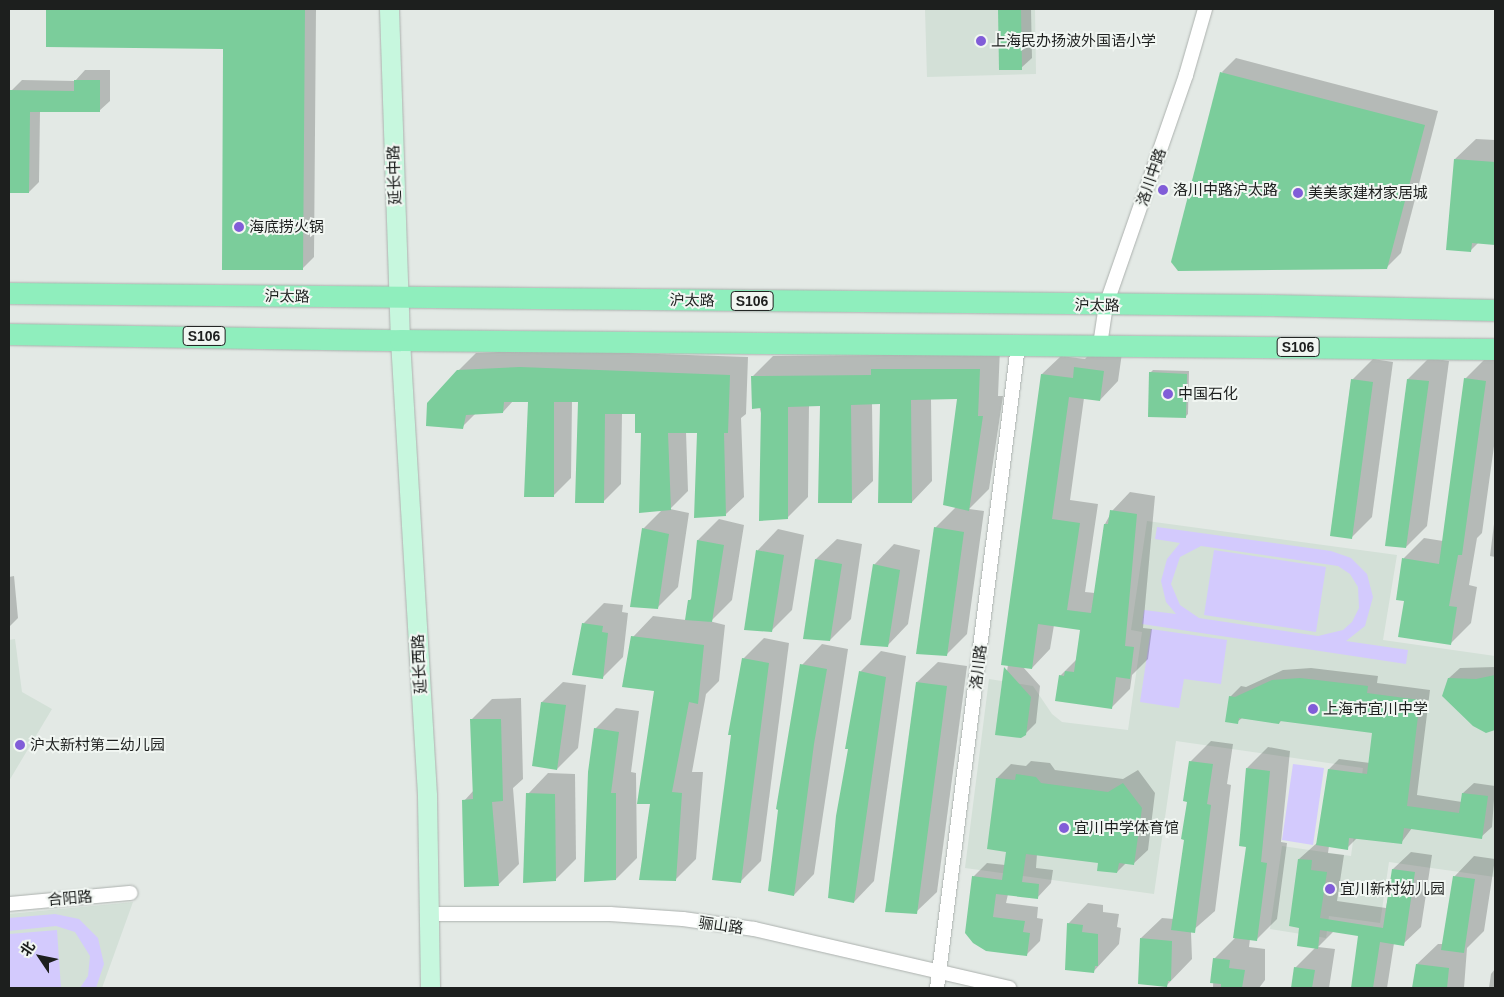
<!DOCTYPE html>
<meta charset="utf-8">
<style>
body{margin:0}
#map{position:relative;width:1504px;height:997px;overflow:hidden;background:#e3e9e5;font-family:Helvetica,"Noto Sans SC",sans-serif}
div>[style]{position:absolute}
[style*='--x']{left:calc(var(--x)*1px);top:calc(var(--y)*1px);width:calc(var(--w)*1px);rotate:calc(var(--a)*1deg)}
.built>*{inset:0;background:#d3e0d7}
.green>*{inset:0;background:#d3cafd}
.shadow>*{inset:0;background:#0003}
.building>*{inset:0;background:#7bcd9b}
.roads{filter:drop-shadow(0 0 1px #acb1ae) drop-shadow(0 0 1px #acb1ae)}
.street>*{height:14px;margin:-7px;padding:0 7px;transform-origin:7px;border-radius:7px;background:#fff}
.secondary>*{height:19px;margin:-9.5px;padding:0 9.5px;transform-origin:9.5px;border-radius:9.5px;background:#c7f7de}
.primary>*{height:21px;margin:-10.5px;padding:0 10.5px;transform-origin:10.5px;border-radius:10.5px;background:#8feebd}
.dots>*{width:14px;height:14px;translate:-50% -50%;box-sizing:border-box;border:2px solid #f1f6f2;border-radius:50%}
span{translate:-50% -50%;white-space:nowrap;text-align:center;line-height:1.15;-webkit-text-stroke:4px #f1f6f2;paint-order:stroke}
.shield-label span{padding:1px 4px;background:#f1f6f2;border:1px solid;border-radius:4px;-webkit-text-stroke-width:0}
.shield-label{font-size:14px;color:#1d1f1e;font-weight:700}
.poi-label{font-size:15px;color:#1d1f1e}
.left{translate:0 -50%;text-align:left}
.street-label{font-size:15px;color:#1d1f1e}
.frame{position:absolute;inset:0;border:10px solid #1d1f1e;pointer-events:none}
.north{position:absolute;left:15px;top:932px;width:50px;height:50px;-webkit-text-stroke:4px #f1f6f2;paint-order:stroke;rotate:304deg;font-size:14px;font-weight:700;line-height:20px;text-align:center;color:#1d1f1e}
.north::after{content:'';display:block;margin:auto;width:18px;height:22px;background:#1d1f1e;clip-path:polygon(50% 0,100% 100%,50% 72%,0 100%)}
</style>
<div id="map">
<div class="built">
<i style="clip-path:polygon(925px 9px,1035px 9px,1036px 74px,927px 77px)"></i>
<i style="clip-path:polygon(1147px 521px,1397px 555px,1383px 640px,1495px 656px,1495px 877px,1389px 862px,1380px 923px,1329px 916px,1326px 938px,1270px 929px,1282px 846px,1351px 856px,1363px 768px,1176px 741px,1154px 894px,965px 868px,989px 679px,1033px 686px,1052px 714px,1062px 722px,1128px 730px,1142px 632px,1131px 630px)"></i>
<i style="clip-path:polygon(15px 639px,22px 692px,52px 709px,9px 781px,9px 640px)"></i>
<i style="clip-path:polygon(133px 902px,102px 988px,9px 988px,9px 914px)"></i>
</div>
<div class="green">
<i style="clip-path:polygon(evenodd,1157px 527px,1331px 551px,1351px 558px,1367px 574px,1373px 597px,1365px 626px,1346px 641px,1408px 650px,1406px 664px,1142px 624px,1144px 610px,1176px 614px,1166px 602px,1161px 581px,1167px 559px,1180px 543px,1155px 539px,1157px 527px,1201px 546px,1338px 566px,1350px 574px,1358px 587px,1359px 608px,1352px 622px,1343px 630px,1318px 636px,1199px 618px,1180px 605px,1171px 584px,1180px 557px,1201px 546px)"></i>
<i style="clip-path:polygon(1214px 550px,1326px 567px,1316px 632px,1204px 615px)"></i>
<i style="clip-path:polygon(1151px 629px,1227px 640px,1221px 684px,1184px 679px,1179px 708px,1140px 702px)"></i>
<i style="clip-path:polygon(1293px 764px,1324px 768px,1313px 845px,1282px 840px)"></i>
<i style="clip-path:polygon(55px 914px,79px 919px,98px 938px,104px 964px,96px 988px,80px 988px,88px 976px,90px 956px,75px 932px,56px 926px,9px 931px,9px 918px)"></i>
<i style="clip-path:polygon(57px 930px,61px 988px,9px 988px,9px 934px)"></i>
</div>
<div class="shadow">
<i style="clip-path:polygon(48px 9px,316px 9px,314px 257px,302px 269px,225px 48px,47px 46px)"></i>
<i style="clip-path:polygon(999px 9px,1031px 9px,1032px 58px,1021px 68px,1000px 69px)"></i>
<i style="clip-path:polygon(1236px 58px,1438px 111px,1401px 253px,1386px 268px,1222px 72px)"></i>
<i style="clip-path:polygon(85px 70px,110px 70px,110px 101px,99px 111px,40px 111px,39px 182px,29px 192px,9px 192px,11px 91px,22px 80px,75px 81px)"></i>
<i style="clip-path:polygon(1476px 139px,1495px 140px,1495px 243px,1479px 242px,1470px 251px,1455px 159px)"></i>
<i style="clip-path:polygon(1000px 348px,998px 396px,1003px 396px,989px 489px,969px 509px,984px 511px,967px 634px,946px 655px,935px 528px,956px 507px,959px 397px,931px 398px,932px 481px,912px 502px,881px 402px,872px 403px,873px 481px,852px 501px,822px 405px,809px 405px,808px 497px,787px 518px,752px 377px,773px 356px,886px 355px,893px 349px)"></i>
<i style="clip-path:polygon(1094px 349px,1122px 353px,1118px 381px,1100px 400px,1084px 398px,1070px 500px,1098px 504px,1085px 592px,1095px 593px,1105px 524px,1112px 511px,1130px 492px,1155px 496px,1143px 628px,1152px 629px,1148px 659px,1132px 675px,1130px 689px,1111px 708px,1060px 676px,1077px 659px,1081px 629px,1054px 625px,1050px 649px,1032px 668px,1023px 667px,1040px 686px,1036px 723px,1025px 734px,997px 734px,1008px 665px,1002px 664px,1042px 374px,1061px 356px,1085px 359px)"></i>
<i style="clip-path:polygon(539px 350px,748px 357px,746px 414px,741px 418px,744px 497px,726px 514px,698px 432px,686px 432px,688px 491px,670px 509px,689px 513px,678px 587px,657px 608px,643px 529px,662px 510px,636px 412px,622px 413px,621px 484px,604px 501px,580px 400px,572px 400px,571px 478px,553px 496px,529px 401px,513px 401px,503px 412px,476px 413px,462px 427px,458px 371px,476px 353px)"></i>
<i style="clip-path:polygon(1429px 358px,1449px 361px,1427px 526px,1406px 547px,1408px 379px)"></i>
<i style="clip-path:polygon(1486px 358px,1495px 359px,1495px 439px,1482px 533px,1477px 538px,1469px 585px,1477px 587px,1471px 623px,1450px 644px,1405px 600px,1404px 558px,1424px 538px,1443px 541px,1465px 379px)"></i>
<i style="clip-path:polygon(1373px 359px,1393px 362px,1372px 517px,1351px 538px,1352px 380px)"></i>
<i style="clip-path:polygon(1153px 370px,1189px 371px,1188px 414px,1185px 417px,1150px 373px)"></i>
<i style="clip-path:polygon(1495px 516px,1495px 557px,1490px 556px)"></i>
<i style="clip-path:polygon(719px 519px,744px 525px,732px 600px,712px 620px,705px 620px,725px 625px,719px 681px,706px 694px,692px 772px,703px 772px,696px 859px,675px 880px,651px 803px,655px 690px,633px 637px,653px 616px,686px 620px,689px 601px,693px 596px,698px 540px)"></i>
<i style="clip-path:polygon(778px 529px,804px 535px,792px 610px,771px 631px,745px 629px,758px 550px)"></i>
<i style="clip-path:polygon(837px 539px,862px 544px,851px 619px,830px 640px,816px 559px)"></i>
<i style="clip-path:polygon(894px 544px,920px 550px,908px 624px,888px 645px,874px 565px)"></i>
<i style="clip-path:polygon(14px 576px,18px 618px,9px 627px,9px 577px)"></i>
<i style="clip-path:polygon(604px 603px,623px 605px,622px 612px,628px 613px,623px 657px,602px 678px,583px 624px)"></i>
<i style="clip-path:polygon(764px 638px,789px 643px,761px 861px,741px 881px,732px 734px,743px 659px)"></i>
<i style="clip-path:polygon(822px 644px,848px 649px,814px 874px,794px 895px,802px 665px)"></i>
<i style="clip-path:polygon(881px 651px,906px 656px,874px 881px,854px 902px,849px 748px,860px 672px)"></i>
<i style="clip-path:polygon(938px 662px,967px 666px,937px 892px,916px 912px,917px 682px)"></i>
<i style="clip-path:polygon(1495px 667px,1495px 727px,1492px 730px,1449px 678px,1460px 668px)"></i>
<i style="clip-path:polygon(1311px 668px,1378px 676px,1377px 683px,1430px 690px,1417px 795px,1462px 802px,1463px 793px,1474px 783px,1495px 786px,1492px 827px,1481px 837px,1412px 828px,1401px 843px,1358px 837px,1347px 848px,1329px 846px,1328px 853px,1344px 855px,1337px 901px,1386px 908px,1393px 869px,1411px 852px,1432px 855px,1421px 927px,1403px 944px,1394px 943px,1387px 988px,1352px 988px,1360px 935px,1334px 931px,1318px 947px,1335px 949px,1329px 988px,1292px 988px,1295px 968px,1315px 948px,1301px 927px,1299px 859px,1318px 842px,1329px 769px,1339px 759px,1370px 763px,1374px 732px,1282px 720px,1279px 723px,1242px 718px,1237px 722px,1230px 697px,1241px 686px,1246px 687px,1283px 670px)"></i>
<i style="clip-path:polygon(563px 682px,586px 685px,578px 748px,557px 769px,542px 702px)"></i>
<i style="clip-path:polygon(521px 698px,523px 779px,513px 788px,519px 864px,498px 885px,464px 801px,474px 790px,472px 719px,492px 699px)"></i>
<i style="clip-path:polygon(616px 708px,639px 711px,631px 772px,636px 773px,637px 858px,616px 879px,595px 729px)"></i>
<i style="clip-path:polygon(1211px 741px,1233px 744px,1227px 784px,1231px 785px,1215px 911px,1191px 932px,1192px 959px,1166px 986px,1141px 938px,1162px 918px,1174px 919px,1185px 839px,1190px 762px)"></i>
<i style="clip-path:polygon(1268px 747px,1290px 751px,1281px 842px,1287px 843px,1277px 919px,1256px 940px,1250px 939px,1249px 947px,1265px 949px,1265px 980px,1259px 988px,1213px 988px,1214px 959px,1236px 937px,1247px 846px,1247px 768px)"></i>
<i style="clip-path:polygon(1031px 761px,1050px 763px,1055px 770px,1123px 779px,1138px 770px,1155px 793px,1148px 850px,1133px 864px,1126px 863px,1117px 872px,1100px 862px,1037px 854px,1036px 868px,1053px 870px,1051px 883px,1037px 898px,1008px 894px,1006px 903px,1038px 907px,1037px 918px,1043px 919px,1040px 941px,1026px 955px,987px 950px,973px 877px,987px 863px,1005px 865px,1007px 850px,997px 778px,1011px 764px,1026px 766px)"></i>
<i style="clip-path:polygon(548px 773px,575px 774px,576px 859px,555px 880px,528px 794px)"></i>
<i style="clip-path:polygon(1474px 856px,1495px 859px,1484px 931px,1467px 948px,1464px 988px,1414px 988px,1417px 964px,1438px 944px,1443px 944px,1454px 877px)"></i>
<i style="clip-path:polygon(1088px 903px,1103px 905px,1103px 912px,1119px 914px,1117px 927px,1121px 928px,1119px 944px,1093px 972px,1068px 924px)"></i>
<i style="clip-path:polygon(1495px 969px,1495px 988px,1489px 988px,1491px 974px)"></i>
</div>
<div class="building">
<i style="clip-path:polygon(46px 9px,305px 9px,303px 270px,222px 270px,223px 49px,46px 47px)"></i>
<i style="clip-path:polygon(998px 9px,1021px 9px,1022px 70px,999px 70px)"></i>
<i style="clip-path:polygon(1220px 72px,1425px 125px,1387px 269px,1178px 271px,1171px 262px)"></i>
<i style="clip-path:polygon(74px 80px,100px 80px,100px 112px,30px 112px,29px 193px,9px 193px,10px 90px,74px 91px)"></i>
<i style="clip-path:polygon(1454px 159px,1495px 162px,1495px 245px,1472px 243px,1471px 252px,1446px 250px)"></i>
<i style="clip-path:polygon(520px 367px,730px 375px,728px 433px,724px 433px,726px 516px,694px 518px,697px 433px,668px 433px,671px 510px,639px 513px,641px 433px,635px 433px,635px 414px,605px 414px,604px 503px,575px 503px,578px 402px,554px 402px,554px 497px,524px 497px,528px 402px,504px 402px,503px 413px,466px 415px,463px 429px,426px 426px,427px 403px,457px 370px)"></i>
<i style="clip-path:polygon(1074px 367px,1104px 371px,1100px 401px,1069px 397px,1052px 519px,1080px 523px,1067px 610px,1091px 613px,1104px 524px,1108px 524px,1110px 510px,1137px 514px,1125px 646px,1134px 647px,1130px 679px,1116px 677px,1112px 709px,1055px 701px,1059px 675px,1064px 676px,1065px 671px,1074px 672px,1080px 630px,1038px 624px,1032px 669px,1001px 665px,1041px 374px,1073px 378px)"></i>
<i style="clip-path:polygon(871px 369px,980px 369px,978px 416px,983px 416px,969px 511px,943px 505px,957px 399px,911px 400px,912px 503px,878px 503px,880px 404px,851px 405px,852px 503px,818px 503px,820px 406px,788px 407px,788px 519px,759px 521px,761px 408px,752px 409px,751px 376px,871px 375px)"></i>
<i style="clip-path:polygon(1149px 372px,1187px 374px,1186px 418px,1148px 417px)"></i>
<i style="clip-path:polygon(1464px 378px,1486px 381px,1462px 555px,1458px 555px,1449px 606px,1457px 607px,1451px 645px,1398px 637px,1404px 601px,1396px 600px,1402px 558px,1439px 564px)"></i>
<i style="clip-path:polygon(1351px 379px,1373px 382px,1352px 539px,1330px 536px)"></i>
<i style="clip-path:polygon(1407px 379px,1429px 381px,1406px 548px,1385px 546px)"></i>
<i style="clip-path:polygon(934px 527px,964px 532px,947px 656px,916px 654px)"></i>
<i style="clip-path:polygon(642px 528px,669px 534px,658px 609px,630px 607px)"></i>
<i style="clip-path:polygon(697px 540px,724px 545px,712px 622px,685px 620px,688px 600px,691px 600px)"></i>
<i style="clip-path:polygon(756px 550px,784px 555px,772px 632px,744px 630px)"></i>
<i style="clip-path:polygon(815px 559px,842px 564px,830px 641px,803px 639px)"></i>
<i style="clip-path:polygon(873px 564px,900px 570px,888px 647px,860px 645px)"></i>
<i style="clip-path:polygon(582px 623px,603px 626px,602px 632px,608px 633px,603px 679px,572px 675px)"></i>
<i style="clip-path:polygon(631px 636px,704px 645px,698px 704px,689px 702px,672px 792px,682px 793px,676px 881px,639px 880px,650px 804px,637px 804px,654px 691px,622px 687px)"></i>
<i style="clip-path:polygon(742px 658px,769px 663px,741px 883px,712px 880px,731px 735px,728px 735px)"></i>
<i style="clip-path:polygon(800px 664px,827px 669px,814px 744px,794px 896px,768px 891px,778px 810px,776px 809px)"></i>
<i style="clip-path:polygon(1004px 667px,1031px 697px,1026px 735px,1021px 738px,995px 735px)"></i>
<i style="clip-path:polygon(859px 671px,886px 677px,854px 903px,828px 898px,836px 816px,848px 749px,845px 749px)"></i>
<i style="clip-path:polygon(1495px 675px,1495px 730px,1486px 733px,1473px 726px,1442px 696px,1448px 678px,1476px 679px)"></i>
<i style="clip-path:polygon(1300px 678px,1368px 686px,1367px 693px,1420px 700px,1407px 806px,1459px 813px,1462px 793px,1488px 796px,1482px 839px,1404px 828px,1402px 844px,1349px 838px,1348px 850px,1316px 845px,1328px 769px,1367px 774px,1372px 733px,1280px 721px,1279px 724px,1239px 718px,1238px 724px,1225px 722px,1229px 696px,1235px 697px,1272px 680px)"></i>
<i style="clip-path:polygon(916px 682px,947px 686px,917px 914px,885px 912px)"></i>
<i style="clip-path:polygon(541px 702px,566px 705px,557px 770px,532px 766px)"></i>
<i style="clip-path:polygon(470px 719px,501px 719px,503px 801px,492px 802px,499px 886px,464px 887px,462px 800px,473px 799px)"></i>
<i style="clip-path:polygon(594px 728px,619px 732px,611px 793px,616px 793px,616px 880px,584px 882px,588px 772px)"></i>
<i style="clip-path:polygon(1189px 761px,1213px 764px,1207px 804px,1211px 805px,1195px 933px,1171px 930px,1184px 840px,1181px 839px,1187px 802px,1183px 801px)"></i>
<i style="clip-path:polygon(1246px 768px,1270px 771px,1261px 862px,1267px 863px,1257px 941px,1233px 938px,1246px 847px,1239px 846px)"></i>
<i style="clip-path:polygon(1016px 774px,1036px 777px,1041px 783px,1108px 792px,1123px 783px,1142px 808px,1134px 865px,1119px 863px,1117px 873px,1097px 871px,1098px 863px,1026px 854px,1022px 882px,1039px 884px,1038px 899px,996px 894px,993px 917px,1025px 921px,1023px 932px,1030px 933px,1027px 956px,986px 951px,973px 943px,965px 933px,972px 876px,1002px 880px,1006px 852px,987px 849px,996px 778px,1015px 780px)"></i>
<i style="clip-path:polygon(526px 793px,555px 794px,556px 881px,523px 883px)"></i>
<i style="clip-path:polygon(1298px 859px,1312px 860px,1311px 870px,1327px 872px,1320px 918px,1383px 928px,1392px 869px,1415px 872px,1404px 946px,1380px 942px,1373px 988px,1351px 988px,1358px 936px,1320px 930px,1318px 949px,1297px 946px,1299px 928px,1289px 926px)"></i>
<i style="clip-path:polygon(1453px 876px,1475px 879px,1464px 953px,1441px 950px)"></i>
<i style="clip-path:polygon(1067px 923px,1083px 925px,1082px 932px,1098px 934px,1098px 966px,1095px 966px,1094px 973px,1065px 970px)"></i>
<i style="clip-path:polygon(1140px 938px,1172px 941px,1171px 981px,1168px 981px,1167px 987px,1138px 984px)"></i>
<i style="clip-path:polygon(1213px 958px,1230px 960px,1229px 968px,1245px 970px,1242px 988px,1221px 988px,1221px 984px,1210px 983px)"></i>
<i style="clip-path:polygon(1416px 964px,1449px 968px,1447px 988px,1412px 988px)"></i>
<i style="clip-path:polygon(1294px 967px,1315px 970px,1312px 988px,1291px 988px)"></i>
</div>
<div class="roads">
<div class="street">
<i style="--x:1100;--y:345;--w:40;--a:-81.5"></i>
<i style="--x:1106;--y:305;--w:244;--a:-70.8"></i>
<i style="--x:1186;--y:75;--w:69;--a:-73.9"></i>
<i style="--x:9;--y:904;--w:122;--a:-5.2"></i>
<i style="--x:427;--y:914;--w:183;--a:0"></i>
<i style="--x:610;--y:914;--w:73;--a:3.9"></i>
<i style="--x:683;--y:919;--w:72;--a:8"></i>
<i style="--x:754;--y:929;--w:262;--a:13"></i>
<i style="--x:937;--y:988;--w:647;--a:-82.81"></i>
</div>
<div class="secondary">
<i style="--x:389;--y:9;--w:331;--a:88.1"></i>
<i style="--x:400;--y:340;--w:457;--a:86.6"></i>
<i style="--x:427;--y:796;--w:192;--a:89.1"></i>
</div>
<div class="primary">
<i style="--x:9;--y:293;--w:1262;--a:0.54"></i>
<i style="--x:1271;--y:305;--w:224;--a:1.3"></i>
<i style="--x:9;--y:334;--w:391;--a:0.9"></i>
<i style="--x:400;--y:340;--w:1095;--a:0.47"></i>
</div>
</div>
<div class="dots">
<i style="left:981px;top:41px;background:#815dd8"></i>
<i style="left:1163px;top:190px;background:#815dd8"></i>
<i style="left:1298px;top:193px;background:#815dd8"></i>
<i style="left:239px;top:227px;background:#815dd8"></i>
<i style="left:1168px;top:394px;background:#815dd8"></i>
<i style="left:1313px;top:709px;background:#815dd8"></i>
<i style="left:20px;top:745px;background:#815dd8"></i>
<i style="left:1064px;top:828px;background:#815dd8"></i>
<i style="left:1330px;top:889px;background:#815dd8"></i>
</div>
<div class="shield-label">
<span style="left:752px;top:301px">S106</span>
<span style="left:204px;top:336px">S106</span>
<span style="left:1298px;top:347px">S106</span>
</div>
<div class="poi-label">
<span class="left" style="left:991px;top:41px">上海民办扬波外国语小学</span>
<span class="left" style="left:1173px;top:190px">洛川中路沪太路</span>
<span class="left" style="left:1308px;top:193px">美美家建材家居城</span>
<span class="left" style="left:249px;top:227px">海底捞火锅</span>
<span class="left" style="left:1178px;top:394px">中国石化</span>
<span class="left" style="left:1323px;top:709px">上海市宜川中学</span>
<span class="left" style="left:30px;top:745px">沪太新村第二幼儿园</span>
<span class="left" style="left:1074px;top:828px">宜川中学体育馆</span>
<span class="left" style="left:1340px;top:889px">宜川新村幼儿园</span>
</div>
<div class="street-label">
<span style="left:394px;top:175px;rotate:-92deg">延长中路</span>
<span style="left:1151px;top:177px;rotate:-71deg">洛川中路</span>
<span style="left:287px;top:296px;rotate:1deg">沪太路</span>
<span style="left:692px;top:300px;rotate:1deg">沪太路</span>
<span style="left:1097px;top:305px;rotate:1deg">沪太路</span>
<span style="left:419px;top:664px;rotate:-93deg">延长西路</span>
<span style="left:978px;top:667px;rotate:-83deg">洛川路</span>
<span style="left:70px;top:898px;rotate:-5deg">合阳路</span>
<span style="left:721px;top:925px;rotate:8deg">骊山路</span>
</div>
<div class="frame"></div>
<div class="north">北</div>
</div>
